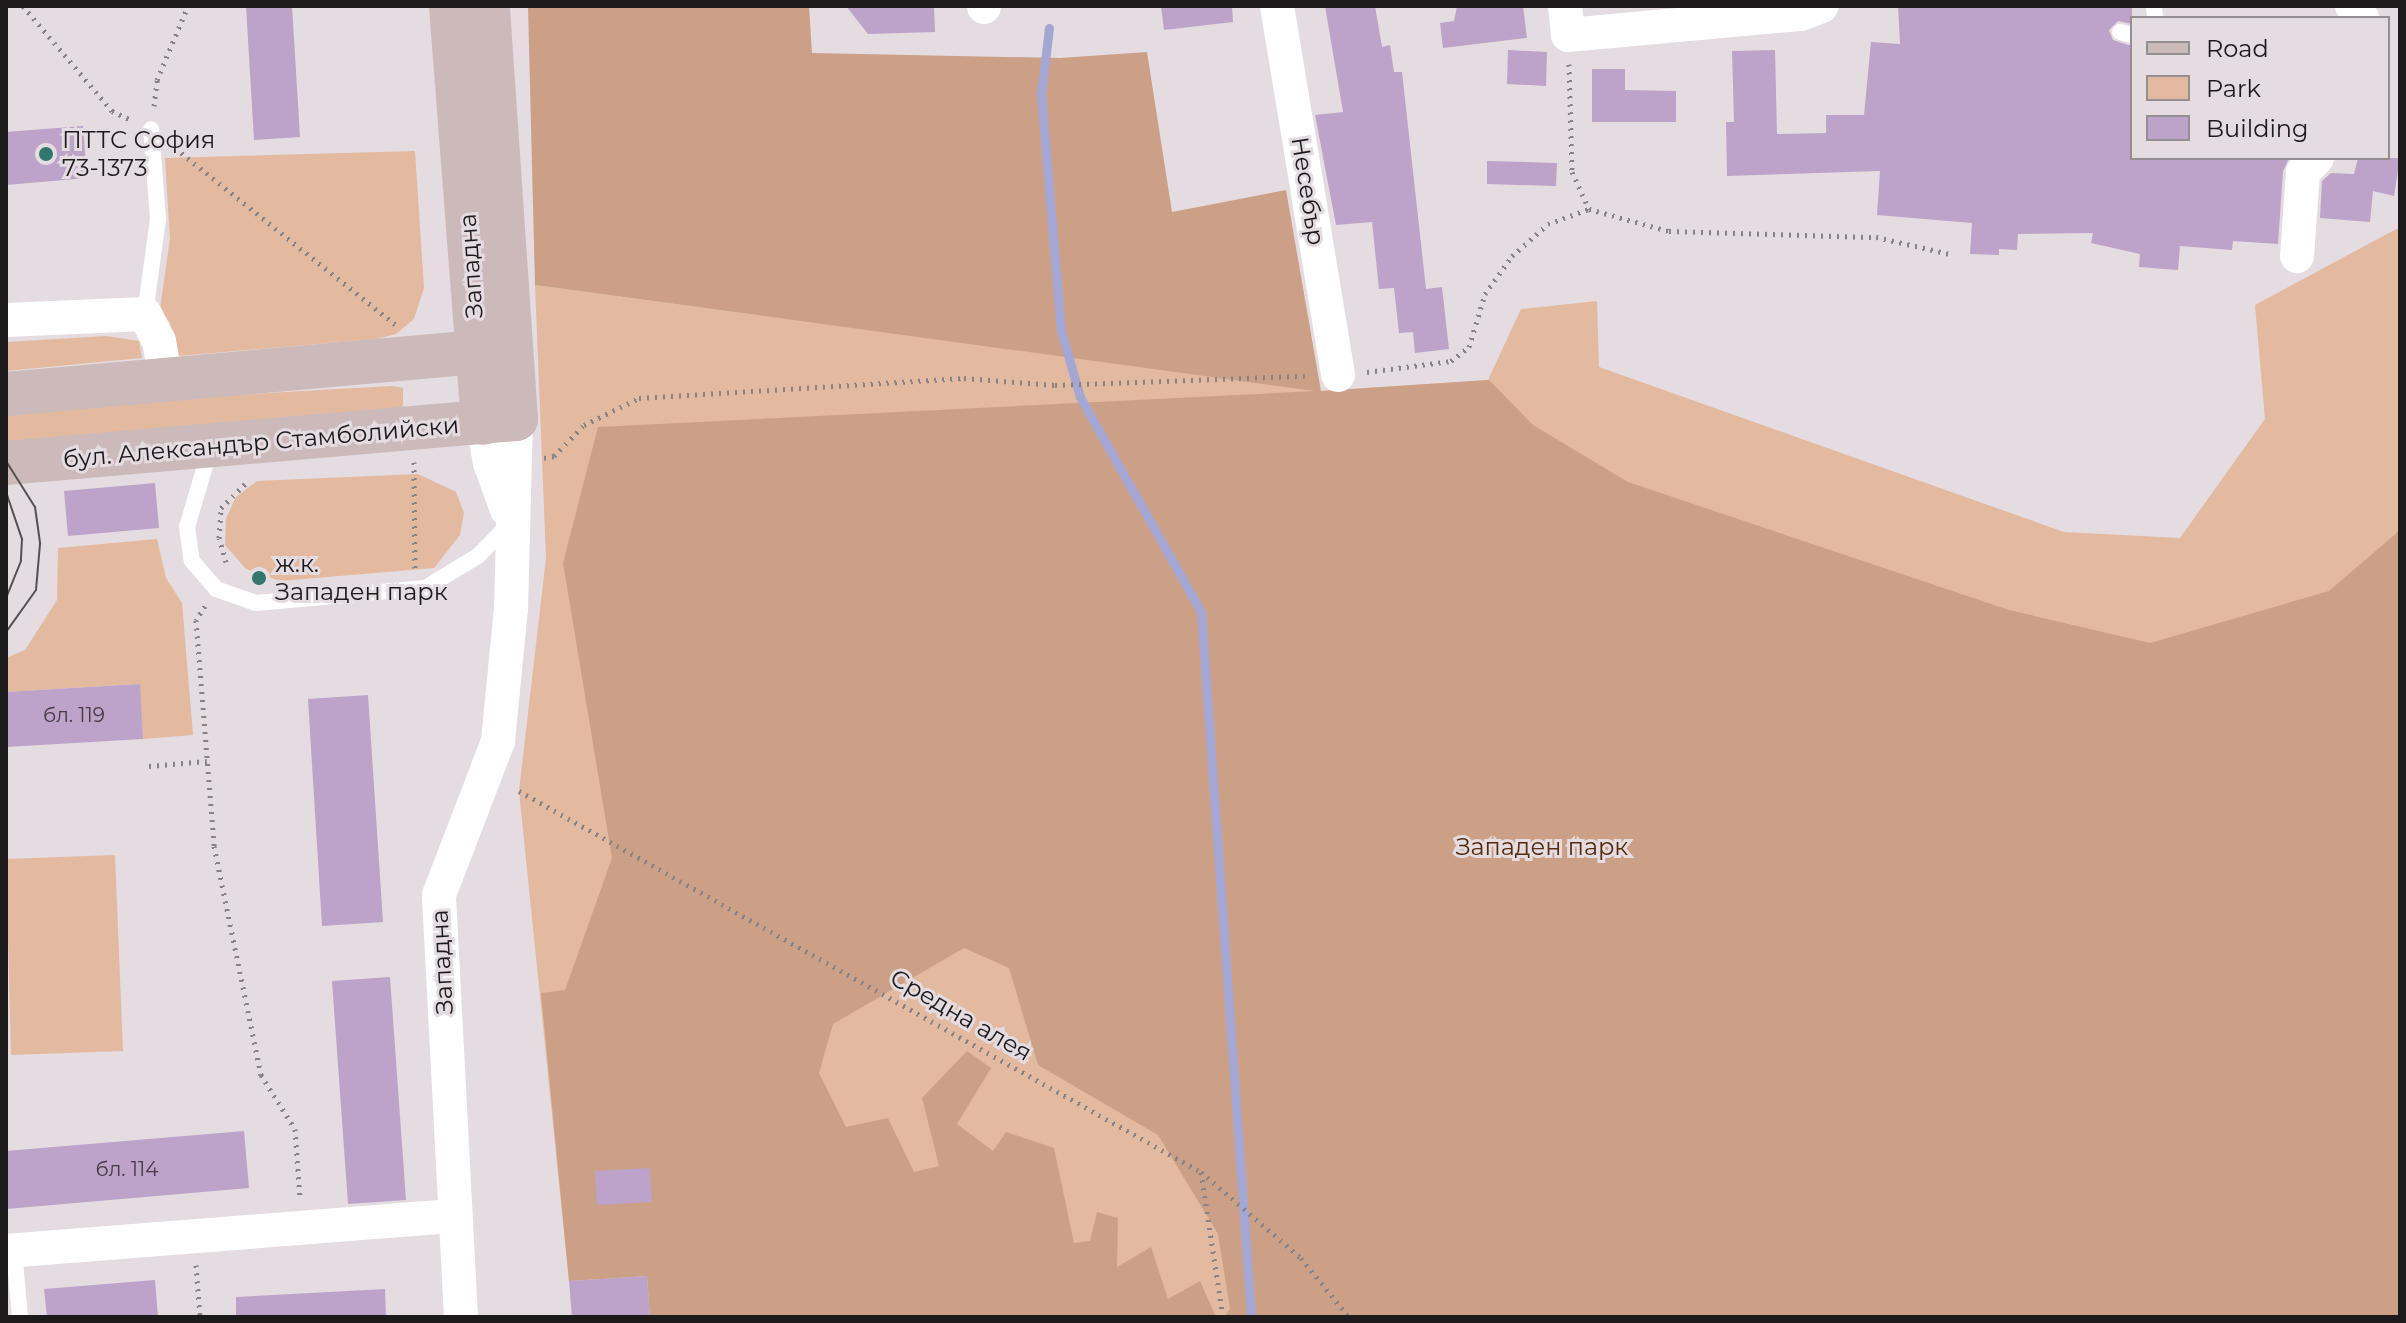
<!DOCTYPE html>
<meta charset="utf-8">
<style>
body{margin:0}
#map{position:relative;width:2406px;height:1323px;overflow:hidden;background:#e4dce0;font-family:Montserrat,sans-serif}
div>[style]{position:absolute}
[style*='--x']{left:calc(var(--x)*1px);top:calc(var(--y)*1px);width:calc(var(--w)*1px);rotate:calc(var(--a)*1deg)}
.green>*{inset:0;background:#e3b9a0}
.forest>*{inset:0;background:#cca086}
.stream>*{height:9px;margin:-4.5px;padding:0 4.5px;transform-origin:4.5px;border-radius:4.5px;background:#a4a7d3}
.building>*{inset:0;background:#bda2ca}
.path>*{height:5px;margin-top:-2.5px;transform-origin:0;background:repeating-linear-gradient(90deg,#888285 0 2px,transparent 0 8px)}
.lane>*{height:16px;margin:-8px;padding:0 8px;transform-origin:8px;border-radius:8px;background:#fff}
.street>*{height:34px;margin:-17px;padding:0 17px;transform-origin:17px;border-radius:17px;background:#fff}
.secondary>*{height:44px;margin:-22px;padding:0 22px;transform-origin:22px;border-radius:22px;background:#ccbaba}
.tram>*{height:2px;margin:-1px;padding:0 1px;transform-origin:1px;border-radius:1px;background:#545053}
.dots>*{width:22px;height:22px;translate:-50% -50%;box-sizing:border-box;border:4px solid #e4dce0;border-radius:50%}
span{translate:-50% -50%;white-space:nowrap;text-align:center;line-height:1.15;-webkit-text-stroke:6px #e4dce0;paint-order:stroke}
.number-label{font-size:20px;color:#453c48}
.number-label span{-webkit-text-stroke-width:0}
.poi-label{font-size:24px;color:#1d1a1c}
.left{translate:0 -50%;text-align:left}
.street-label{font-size:24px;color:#1d1a1c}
.park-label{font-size:24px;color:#552b0c}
.frame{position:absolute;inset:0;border:8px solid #1d1a1c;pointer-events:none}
.legend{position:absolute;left:2130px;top:16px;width:260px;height:144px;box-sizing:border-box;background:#e4dce0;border:2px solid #948e92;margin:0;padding:10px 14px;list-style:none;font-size:24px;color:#1d1a1c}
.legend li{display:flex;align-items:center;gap:16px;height:40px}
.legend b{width:40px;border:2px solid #948e92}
</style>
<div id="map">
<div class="green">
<i style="clip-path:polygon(415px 151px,424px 288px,414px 319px,396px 334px,377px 339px,178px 356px,170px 323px,160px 309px,170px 239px,165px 158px)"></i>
<i style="clip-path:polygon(2400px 227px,2400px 1317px,650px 1317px,647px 1276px,569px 1281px,519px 791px,546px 558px,535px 285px,1321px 391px,1488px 380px,1521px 309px,1597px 301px,1599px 367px,2064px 532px,2180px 538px,2265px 419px,2255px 305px)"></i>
<i style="clip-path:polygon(106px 336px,139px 341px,142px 358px,6px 371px,6px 342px)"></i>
<i style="clip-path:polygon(392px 386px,403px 388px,403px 406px,389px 413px,6px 442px,6px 408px)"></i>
<i style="clip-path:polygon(418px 474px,456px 492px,464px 513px,460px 535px,434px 568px,280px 581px,246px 569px,225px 545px,226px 518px,236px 497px,257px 481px)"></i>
<i style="clip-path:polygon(157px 539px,166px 578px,182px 603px,193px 735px,143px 739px,139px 684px,6px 692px,6px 658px,25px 650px,57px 600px,58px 548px)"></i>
<i style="clip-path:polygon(115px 855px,123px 1051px,11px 1055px,6px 859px)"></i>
</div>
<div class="forest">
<i style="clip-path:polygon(528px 6px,809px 6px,812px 53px,1060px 58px,1147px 52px,1172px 212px,1286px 190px,1321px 391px,1489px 380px,1533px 425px,1628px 482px,2009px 610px,2150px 643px,2329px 591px,2400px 530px,2400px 1317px,1224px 1317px,1230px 1309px,1218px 1234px,1158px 1135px,1038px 1065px,1009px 968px,964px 948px,833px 1024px,819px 1073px,846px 1127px,888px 1118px,914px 1172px,939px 1166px,922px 1098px,967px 1051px,991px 1068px,957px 1124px,993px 1151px,1006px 1132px,1054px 1148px,1074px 1243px,1090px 1241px,1097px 1212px,1118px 1218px,1117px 1267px,1151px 1247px,1168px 1299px,1200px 1281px,1216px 1317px,650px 1317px,647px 1276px,569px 1281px,541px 993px,565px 990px,612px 858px,563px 563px,598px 427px,1315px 391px,535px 285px)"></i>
</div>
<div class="stream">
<i style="--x:1049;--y:28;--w:66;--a:96.9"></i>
<i style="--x:1041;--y:94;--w:238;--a:85.2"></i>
<i style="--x:1061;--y:331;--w:69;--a:73.9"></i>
<i style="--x:1080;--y:397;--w:247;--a:60.6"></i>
<i style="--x:1201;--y:612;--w:707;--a:85.94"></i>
</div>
<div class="building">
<i style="clip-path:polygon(246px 6px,292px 6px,300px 137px,254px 140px)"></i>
<i style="clip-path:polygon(846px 6px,934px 6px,935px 32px,868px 34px)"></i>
<i style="clip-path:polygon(1161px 6px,1232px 6px,1233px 22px,1164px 30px)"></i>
<i style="clip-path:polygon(1325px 6px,1375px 6px,1382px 47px,1390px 45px,1394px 72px,1402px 72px,1426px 289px,1442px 287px,1449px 349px,1415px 353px,1413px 332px,1399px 333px,1394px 288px,1379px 289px,1372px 222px,1336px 225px,1315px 115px,1343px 112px)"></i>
<i style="clip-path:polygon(1457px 6px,1523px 6px,1527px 38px,1443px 48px,1440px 23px,1454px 21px)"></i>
<i style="clip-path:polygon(1898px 6px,2132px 6px,2132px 24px,2118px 21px,2109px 30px,2113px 40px,2132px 46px,2132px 158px,2289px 158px,2283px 171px,2278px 244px,2233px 241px,2232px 250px,2180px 246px,2178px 270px,2139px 267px,2140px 254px,2091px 243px,2093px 233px,2018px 234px,2017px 250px,1999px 249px,1999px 255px,1970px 254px,1972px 223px,1877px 215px,1880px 171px,1727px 176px,1726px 122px,1734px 122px,1732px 51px,1775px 50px,1777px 134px,1826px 133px,1826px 115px,1864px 115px,1871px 42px,1900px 44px)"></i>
<i style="clip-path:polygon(1508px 50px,1547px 52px,1546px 86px,1507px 84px)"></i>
<i style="clip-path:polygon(1592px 69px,1625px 69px,1625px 90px,1676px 91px,1676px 122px,1592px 122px)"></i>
<i style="clip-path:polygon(83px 126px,87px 178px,6px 185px,6px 132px)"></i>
<i style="clip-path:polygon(2358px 158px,2400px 158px,2394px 196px,2373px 191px,2370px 222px,2320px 218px,2322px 181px,2331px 173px,2354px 174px)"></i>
<i style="clip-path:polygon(1487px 161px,1557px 163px,1556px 186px,1487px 184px)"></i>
<i style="clip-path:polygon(155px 483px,159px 528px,68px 536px,64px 491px)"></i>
<i style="clip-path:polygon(140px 684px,143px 739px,6px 747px,6px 692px)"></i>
<i style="clip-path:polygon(368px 695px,383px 922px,322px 926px,308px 699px)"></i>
<i style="clip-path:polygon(390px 977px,406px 1200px,348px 1204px,332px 981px)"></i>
<i style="clip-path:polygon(244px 1131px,249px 1188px,6px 1209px,6px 1151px)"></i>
<i style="clip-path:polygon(650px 1168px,652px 1202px,597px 1205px,595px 1171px)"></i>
<i style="clip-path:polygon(647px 1276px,650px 1317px,572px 1317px,569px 1281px)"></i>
<i style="clip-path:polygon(155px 1280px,158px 1317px,47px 1317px,44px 1289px)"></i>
<i style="clip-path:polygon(385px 1289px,386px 1317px,236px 1317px,236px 1297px)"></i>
</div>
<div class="path">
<i style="--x:23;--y:6;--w:138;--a:49.7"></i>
<i style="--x:112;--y:111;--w:23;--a:25"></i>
<i style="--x:1569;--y:64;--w:108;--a:88.4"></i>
<i style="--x:1572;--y:172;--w:41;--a:65.3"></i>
<i style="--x:1589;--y:209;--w:83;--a:15.4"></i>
<i style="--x:1669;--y:231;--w:207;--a:1.7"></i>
<i style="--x:1876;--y:237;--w:76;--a:12.9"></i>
<i style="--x:154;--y:106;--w:26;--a:-83"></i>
<i style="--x:157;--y:80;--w:80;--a:-67.3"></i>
<i style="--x:175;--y:148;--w:282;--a:38.7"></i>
<i style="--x:1367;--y:372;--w:85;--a:-7.5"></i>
<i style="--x:1451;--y:361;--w:23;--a:-38"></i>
<i style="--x:1469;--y:347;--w:55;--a:-73.2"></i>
<i style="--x:1485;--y:294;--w:47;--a:-54.6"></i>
<i style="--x:1512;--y:256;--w:48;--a:-41.6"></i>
<i style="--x:1548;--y:224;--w:44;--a:-20.1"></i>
<i style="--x:544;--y:458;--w:10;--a:-11"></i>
<i style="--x:554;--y:456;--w:43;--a:-45.9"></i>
<i style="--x:584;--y:425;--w:61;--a:-26.1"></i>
<i style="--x:639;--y:398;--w:326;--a:-3.5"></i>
<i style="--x:964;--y:378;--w:91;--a:4.4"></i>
<i style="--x:1055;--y:385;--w:250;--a:-2.1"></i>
<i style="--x:414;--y:462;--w:106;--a:89.5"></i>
<i style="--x:226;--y:562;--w:25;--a:-106"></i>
<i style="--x:219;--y:538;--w:30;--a:-86"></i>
<i style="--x:221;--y:508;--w:38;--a:-45"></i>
<i style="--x:205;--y:606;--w:17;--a:123"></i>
<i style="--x:196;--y:620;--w:227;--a:85.4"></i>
<i style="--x:214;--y:846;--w:234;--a:78.4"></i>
<i style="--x:261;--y:1075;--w:64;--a:57.8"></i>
<i style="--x:295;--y:1129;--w:69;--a:85.9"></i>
<i style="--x:149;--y:766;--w:58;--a:-4.9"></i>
<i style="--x:519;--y:791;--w:781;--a:29.19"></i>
<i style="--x:1201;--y:1172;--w:132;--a:40.7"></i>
<i style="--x:1301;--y:1258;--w:76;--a:50.9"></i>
<i style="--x:1201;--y:1172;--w:147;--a:81.4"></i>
<i style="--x:196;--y:1265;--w:52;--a:85.6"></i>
</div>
<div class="lane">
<i style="--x:2154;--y:6;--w:12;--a:85"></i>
<i style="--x:2120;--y:32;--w:12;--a:14"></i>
<i style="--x:145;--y:314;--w:96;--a:-82.2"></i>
<i style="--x:158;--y:219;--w:90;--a:-94.4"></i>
<i style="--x:210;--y:449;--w:81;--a:106.4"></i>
<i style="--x:187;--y:527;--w:34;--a:82"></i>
<i style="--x:192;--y:561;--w:37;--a:49"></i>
<i style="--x:216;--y:589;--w:42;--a:19.3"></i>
<i style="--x:256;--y:603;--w:170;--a:-5.1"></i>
<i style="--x:425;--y:588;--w:62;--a:-31.1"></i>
<i style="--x:478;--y:556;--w:46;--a:-45.9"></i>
<i style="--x:14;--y:1250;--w:67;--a:84.9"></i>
</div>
<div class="street">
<i style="--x:984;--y:6;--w:1;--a:90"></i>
<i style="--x:1277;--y:6;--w:374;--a:80.6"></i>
<i style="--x:1565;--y:6;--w:29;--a:84"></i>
<i style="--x:1568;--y:35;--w:234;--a:-5.2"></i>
<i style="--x:1801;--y:14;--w:22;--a:-21"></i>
<i style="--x:2352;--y:6;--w:16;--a:50"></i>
<i style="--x:2297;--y:256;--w:84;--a:-85.9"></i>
<i style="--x:2303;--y:172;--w:20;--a:-45"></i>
<i style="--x:6;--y:320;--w:139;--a:-2.5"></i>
<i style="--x:145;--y:314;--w:30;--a:63"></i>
<i style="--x:159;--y:341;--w:40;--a:80"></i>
<i style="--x:483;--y:423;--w:41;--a:80.1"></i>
<i style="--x:490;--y:463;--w:50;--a:70.1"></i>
<i style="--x:6;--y:1251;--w:450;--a:-4.5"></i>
<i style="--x:461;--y:1317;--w:423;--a:-93"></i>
<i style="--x:439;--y:895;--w:165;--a:-69"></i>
<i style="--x:498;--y:741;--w:133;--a:-84.4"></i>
<i style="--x:511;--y:609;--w:190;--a:-88.5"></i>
</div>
<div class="secondary">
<i style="--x:451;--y:6;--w:418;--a:85.6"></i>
<i style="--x:6;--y:394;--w:507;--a:-5.09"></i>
<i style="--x:6;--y:463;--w:512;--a:-4.93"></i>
<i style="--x:516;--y:419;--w:414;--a:-93.9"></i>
</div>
<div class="tram">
<i style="--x:6;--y:461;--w:54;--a:57.8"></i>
<i style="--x:35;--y:507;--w:37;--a:82"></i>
<i style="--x:40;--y:544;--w:46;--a:95"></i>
<i style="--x:36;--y:590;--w:52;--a:125.5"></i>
<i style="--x:6;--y:492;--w:50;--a:71.2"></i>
<i style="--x:22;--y:539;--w:22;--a:93"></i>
<i style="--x:21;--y:561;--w:40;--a:112"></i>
</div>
<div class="dots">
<i style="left:46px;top:154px;background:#31776d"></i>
<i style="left:259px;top:578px;background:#31776d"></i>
</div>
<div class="number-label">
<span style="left:74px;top:715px">бл. 119</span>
<span style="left:127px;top:1169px">бл. 114</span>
</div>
<div class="poi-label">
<span class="left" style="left:62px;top:154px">ПТТС София<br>73-1373</span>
<span class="left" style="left:275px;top:578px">ж.к.<br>Западен парк</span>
</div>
<div class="street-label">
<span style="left:1308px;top:191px;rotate:81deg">Несебър</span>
<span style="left:471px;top:266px;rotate:-94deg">Западна</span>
<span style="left:261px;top:442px;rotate:-5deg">бул. Александър Стамболийски</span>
<span style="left:442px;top:962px;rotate:-93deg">Западна</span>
<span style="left:961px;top:1015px;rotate:30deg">Средна алея</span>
</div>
<div class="park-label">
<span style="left:1542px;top:847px">Западен парк</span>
</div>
<div class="frame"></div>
<ul class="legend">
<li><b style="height:10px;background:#ccbaba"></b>Road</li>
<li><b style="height:22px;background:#e3b9a0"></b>Park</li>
<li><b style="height:22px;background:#bda2ca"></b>Building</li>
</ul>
</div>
